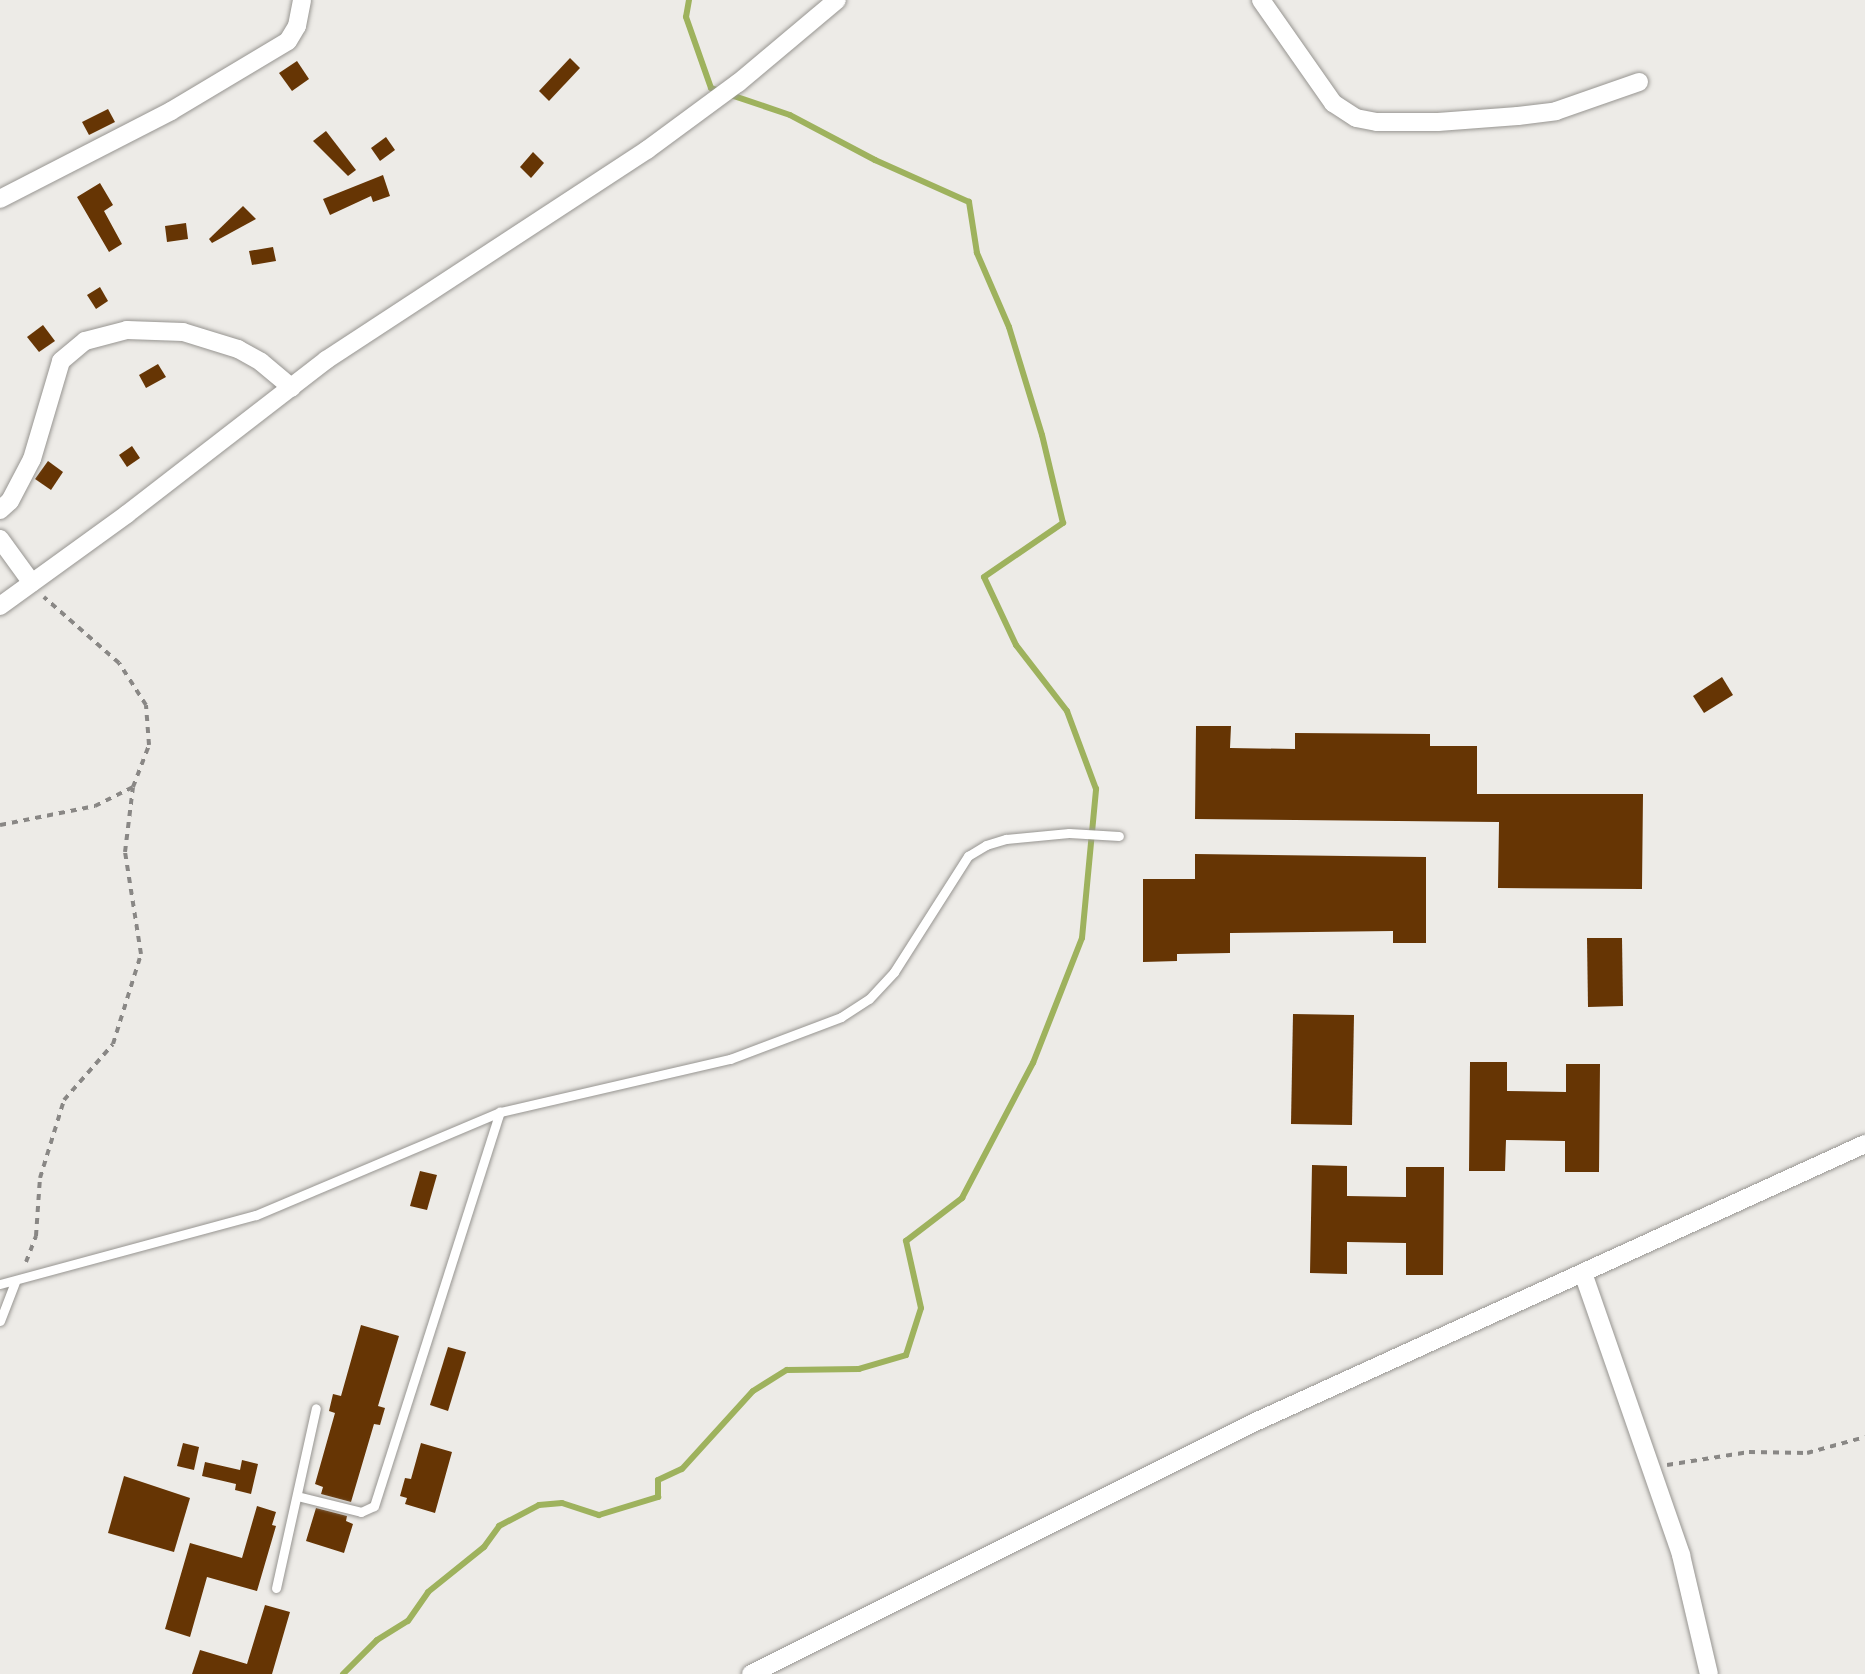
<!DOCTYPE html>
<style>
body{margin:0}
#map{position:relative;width:1865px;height:1674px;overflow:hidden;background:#edebe7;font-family:"Public Sans",sans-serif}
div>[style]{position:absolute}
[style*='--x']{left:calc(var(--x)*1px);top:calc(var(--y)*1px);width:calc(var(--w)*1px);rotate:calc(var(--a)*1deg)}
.stream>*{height:6px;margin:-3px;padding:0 3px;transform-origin:3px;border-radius:3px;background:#9eb25d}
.building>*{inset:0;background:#663504}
.path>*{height:4px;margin-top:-2px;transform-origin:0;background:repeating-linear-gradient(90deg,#898785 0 6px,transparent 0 12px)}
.roads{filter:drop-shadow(0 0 2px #979591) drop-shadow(0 0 2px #979591)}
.service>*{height:9px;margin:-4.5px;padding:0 4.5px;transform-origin:4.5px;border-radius:4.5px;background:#fff}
.minor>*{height:18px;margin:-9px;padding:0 9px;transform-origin:9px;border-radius:9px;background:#fff}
span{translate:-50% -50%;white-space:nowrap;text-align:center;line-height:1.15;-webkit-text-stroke:8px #edebe7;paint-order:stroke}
</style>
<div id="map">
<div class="stream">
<i style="--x:689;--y:0;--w:17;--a:100"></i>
<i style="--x:686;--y:17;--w:75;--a:70.6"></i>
<i style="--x:711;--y:88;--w:9;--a:18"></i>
<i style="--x:343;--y:1674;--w:48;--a:-45"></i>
<i style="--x:377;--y:1640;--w:36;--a:-32"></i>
<i style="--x:408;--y:1621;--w:35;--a:-55"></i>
<i style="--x:428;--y:1592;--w:72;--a:-38.8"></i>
<i style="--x:484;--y:1547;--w:26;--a:-54"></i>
<i style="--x:499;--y:1526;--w:45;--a:-27.7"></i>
<i style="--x:539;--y:1505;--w:23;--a:-5"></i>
<i style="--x:562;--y:1503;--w:39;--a:18"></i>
<i style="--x:599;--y:1515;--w:62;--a:-17"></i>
<i style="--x:658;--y:1497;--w:17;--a:-90"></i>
<i style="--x:658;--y:1480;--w:26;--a:-25"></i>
<i style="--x:682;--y:1469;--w:105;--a:-47.7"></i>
<i style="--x:753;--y:1391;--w:40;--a:-32"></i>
<i style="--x:787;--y:1370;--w:72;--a:-0.8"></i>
<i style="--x:859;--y:1369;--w:49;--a:-16.6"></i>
<i style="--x:906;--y:1355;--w:49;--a:-72.3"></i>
<i style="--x:921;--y:1308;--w:69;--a:-102.6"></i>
<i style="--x:906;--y:1241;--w:71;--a:-37.5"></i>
<i style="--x:962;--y:1198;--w:153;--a:-62.3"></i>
<i style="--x:1033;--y:1063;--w:134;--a:-68.6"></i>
<i style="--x:1082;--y:938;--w:150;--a:-84.6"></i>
<i style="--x:1096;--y:789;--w:83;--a:-110.4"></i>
<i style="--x:1067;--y:711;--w:83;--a:-127.7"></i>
<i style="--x:1016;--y:645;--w:75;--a:-115.2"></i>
<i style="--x:984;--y:577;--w:96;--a:-34.4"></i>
<i style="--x:1063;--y:523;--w:90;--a:-103.4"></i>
<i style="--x:1042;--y:435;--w:113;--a:-107"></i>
<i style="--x:1009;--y:327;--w:81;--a:-113.4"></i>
<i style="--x:977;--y:253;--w:52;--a:-98.9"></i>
<i style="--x:969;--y:202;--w:103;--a:-155.9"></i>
<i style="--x:875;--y:160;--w:96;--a:-152.1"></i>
<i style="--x:790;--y:115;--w:62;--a:-161.3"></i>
</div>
<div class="building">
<i style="clip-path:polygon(570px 58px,580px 68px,549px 101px,539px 91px)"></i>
<i style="clip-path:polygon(297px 61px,309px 79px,292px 91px,279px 73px)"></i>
<i style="clip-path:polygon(108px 109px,115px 122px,89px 135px,82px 122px)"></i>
<i style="clip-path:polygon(326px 131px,356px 170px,348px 176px,313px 141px)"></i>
<i style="clip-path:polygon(386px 137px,395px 150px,380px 161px,371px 148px)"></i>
<i style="clip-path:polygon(533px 152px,544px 163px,531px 178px,520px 167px)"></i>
<i style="clip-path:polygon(383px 175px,390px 196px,373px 202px,371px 196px,330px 215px,323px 199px)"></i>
<i style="clip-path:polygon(100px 183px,113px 205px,104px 211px,122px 244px,109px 252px,77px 197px)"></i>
<i style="clip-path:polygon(243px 206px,256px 219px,212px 243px,209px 239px)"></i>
<i style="clip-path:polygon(186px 223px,188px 239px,167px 242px,165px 226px)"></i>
<i style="clip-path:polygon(273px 247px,276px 261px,252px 265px,249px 251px)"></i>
<i style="clip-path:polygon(100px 287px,108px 301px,96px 309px,87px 295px)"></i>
<i style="clip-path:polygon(43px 325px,55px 341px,39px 352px,27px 337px)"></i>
<i style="clip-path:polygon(158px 364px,166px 377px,146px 388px,139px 375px)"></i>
<i style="clip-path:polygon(132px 446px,140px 458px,127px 467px,119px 455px)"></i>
<i style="clip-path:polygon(48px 461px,63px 472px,51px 490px,35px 479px)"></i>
<i style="clip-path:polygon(1722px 677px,1733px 695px,1704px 713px,1693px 696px)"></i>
<i style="clip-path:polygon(1196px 726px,1231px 726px,1230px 748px,1295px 749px,1295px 733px,1430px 734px,1430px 746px,1477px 746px,1477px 794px,1643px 794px,1642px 889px,1498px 888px,1499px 822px,1195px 819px)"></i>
<i style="clip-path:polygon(1195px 854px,1426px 857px,1426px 943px,1393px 943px,1393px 931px,1230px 933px,1230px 953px,1177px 954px,1177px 961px,1143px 962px,1143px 879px,1195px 879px)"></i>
<i style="clip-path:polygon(1587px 938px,1622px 938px,1623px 1006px,1588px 1007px)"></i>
<i style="clip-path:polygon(1293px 1014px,1354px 1015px,1352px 1125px,1291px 1124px)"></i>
<i style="clip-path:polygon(1470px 1062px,1507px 1062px,1507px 1091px,1566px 1092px,1566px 1064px,1600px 1064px,1599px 1172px,1565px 1172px,1565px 1141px,1506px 1140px,1505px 1171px,1469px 1171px)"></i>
<i style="clip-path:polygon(1312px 1165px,1347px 1166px,1347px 1196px,1406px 1197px,1406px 1167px,1444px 1167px,1443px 1275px,1406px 1275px,1406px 1243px,1347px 1242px,1347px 1274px,1310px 1273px)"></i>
<i style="clip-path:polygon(420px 1171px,437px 1175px,427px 1210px,410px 1206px)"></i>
<i style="clip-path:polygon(361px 1325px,399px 1336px,378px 1406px,385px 1408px,380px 1425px,374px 1424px,351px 1502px,321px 1494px,323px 1487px,315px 1484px,335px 1413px,329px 1411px,333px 1394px,341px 1396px)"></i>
<i style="clip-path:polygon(448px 1347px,466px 1352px,448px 1411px,430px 1405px)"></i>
<i style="clip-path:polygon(183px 1443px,199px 1447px,194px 1470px,177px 1466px)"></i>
<i style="clip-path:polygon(421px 1443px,452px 1452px,435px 1513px,405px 1504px,407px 1498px,400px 1496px,405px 1478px,411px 1479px)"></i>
<i style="clip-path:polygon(242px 1460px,258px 1464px,251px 1494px,235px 1490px,236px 1484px,202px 1476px,205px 1462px,240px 1470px)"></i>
<i style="clip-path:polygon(124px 1476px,190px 1498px,174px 1552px,108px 1533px)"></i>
<i style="clip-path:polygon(257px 1506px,276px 1512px,272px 1525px,276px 1526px,257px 1591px,207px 1577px,190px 1637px,165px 1629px,190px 1543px,242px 1558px)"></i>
<i style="clip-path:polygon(316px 1508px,347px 1516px,346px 1521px,353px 1524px,344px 1553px,306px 1541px)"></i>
<i style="clip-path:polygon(265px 1605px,290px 1612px,272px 1674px,192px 1674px,200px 1650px,247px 1664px)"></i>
</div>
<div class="path">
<i style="--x:0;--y:825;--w:97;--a:-11.3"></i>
<i style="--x:95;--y:806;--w:42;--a:-26.6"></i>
<i style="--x:133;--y:787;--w:45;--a:-69.1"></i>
<i style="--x:149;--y:745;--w:40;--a:-94.3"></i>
<i style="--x:146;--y:705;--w:50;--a:-122.7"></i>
<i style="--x:119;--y:663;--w:100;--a:-138.7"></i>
<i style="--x:26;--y:1262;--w:28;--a:-69"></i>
<i style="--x:36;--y:1236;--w:58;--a:-86.1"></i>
<i style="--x:40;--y:1178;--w:82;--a:-72.9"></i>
<i style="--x:64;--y:1100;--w:74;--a:-48.8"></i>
<i style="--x:113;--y:1044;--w:94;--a:-72.7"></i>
<i style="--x:141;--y:954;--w:103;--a:-98.9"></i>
<i style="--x:125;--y:852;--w:65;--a:-83"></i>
<i style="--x:1667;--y:1465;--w:83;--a:-9"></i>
<i style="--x:1749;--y:1452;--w:58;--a:1"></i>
<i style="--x:1807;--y:1453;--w:60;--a:-15.4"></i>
</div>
<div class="roads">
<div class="service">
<i style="--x:0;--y:1284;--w:265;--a:-15.1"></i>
<i style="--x:256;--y:1215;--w:265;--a:-22.9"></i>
<i style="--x:500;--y:1112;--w:236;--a:-13"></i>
<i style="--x:730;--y:1059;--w:119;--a:-20.7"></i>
<i style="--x:841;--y:1017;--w:33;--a:-33"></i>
<i style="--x:869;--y:999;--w:37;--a:-47"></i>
<i style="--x:894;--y:972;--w:138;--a:-57.5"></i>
<i style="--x:968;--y:856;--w:21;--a:-31"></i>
<i style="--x:986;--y:845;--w:21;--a:-17"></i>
<i style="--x:1006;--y:839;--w:63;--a:-5.4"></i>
<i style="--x:1069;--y:833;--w:50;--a:3.4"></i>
<i style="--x:0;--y:1321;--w:42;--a:-69"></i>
<i style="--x:297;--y:1496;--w:66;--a:14"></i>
<i style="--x:361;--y:1512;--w:14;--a:-25"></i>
<i style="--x:374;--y:1506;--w:414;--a:-72.3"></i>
<i style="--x:276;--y:1588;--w:184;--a:-77.5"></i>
</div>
<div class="minor">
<i style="--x:1261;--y:0;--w:126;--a:55"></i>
<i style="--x:1333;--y:103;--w:27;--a:33"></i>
<i style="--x:1356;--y:118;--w:21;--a:11"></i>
<i style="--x:1377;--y:122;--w:61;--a:0"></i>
<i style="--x:1438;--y:122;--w:80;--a:-4.3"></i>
<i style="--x:1518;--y:116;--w:38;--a:-7"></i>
<i style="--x:1556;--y:111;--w:88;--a:-19.3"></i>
<i style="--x:0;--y:199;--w:192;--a:-27.2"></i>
<i style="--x:171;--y:111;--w:136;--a:-30.9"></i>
<i style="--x:288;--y:41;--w:17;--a:-59"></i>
<i style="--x:297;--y:26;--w:26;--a:-79"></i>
<i style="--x:0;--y:510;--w:13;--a:-42"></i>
<i style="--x:10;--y:501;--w:47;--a:-62.4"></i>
<i style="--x:32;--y:459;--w:102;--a:-73.5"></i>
<i style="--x:61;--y:361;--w:31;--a:-40"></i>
<i style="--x:85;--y:341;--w:43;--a:-14.7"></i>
<i style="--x:127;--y:330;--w:56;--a:2"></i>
<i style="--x:183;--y:332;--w:58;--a:17.2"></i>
<i style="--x:238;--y:349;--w:26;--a:29"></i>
<i style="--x:261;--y:362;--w:40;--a:40"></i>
<i style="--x:0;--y:539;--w:54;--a:54"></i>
<i style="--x:0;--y:606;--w:157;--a:-35.9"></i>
<i style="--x:127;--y:514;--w:252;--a:-37.7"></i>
<i style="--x:326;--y:360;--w:384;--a:-33.2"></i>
<i style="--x:647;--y:150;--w:113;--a:-36.4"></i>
<i style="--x:738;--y:83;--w:129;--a:-40"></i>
<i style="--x:1583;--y:1273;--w:299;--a:70.8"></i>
<i style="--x:1681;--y:1555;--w:122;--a:76.8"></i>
<i style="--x:751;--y:1674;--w:561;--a:-26.57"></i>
<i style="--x:1253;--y:1423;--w:673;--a:-24.51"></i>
</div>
</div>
</div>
